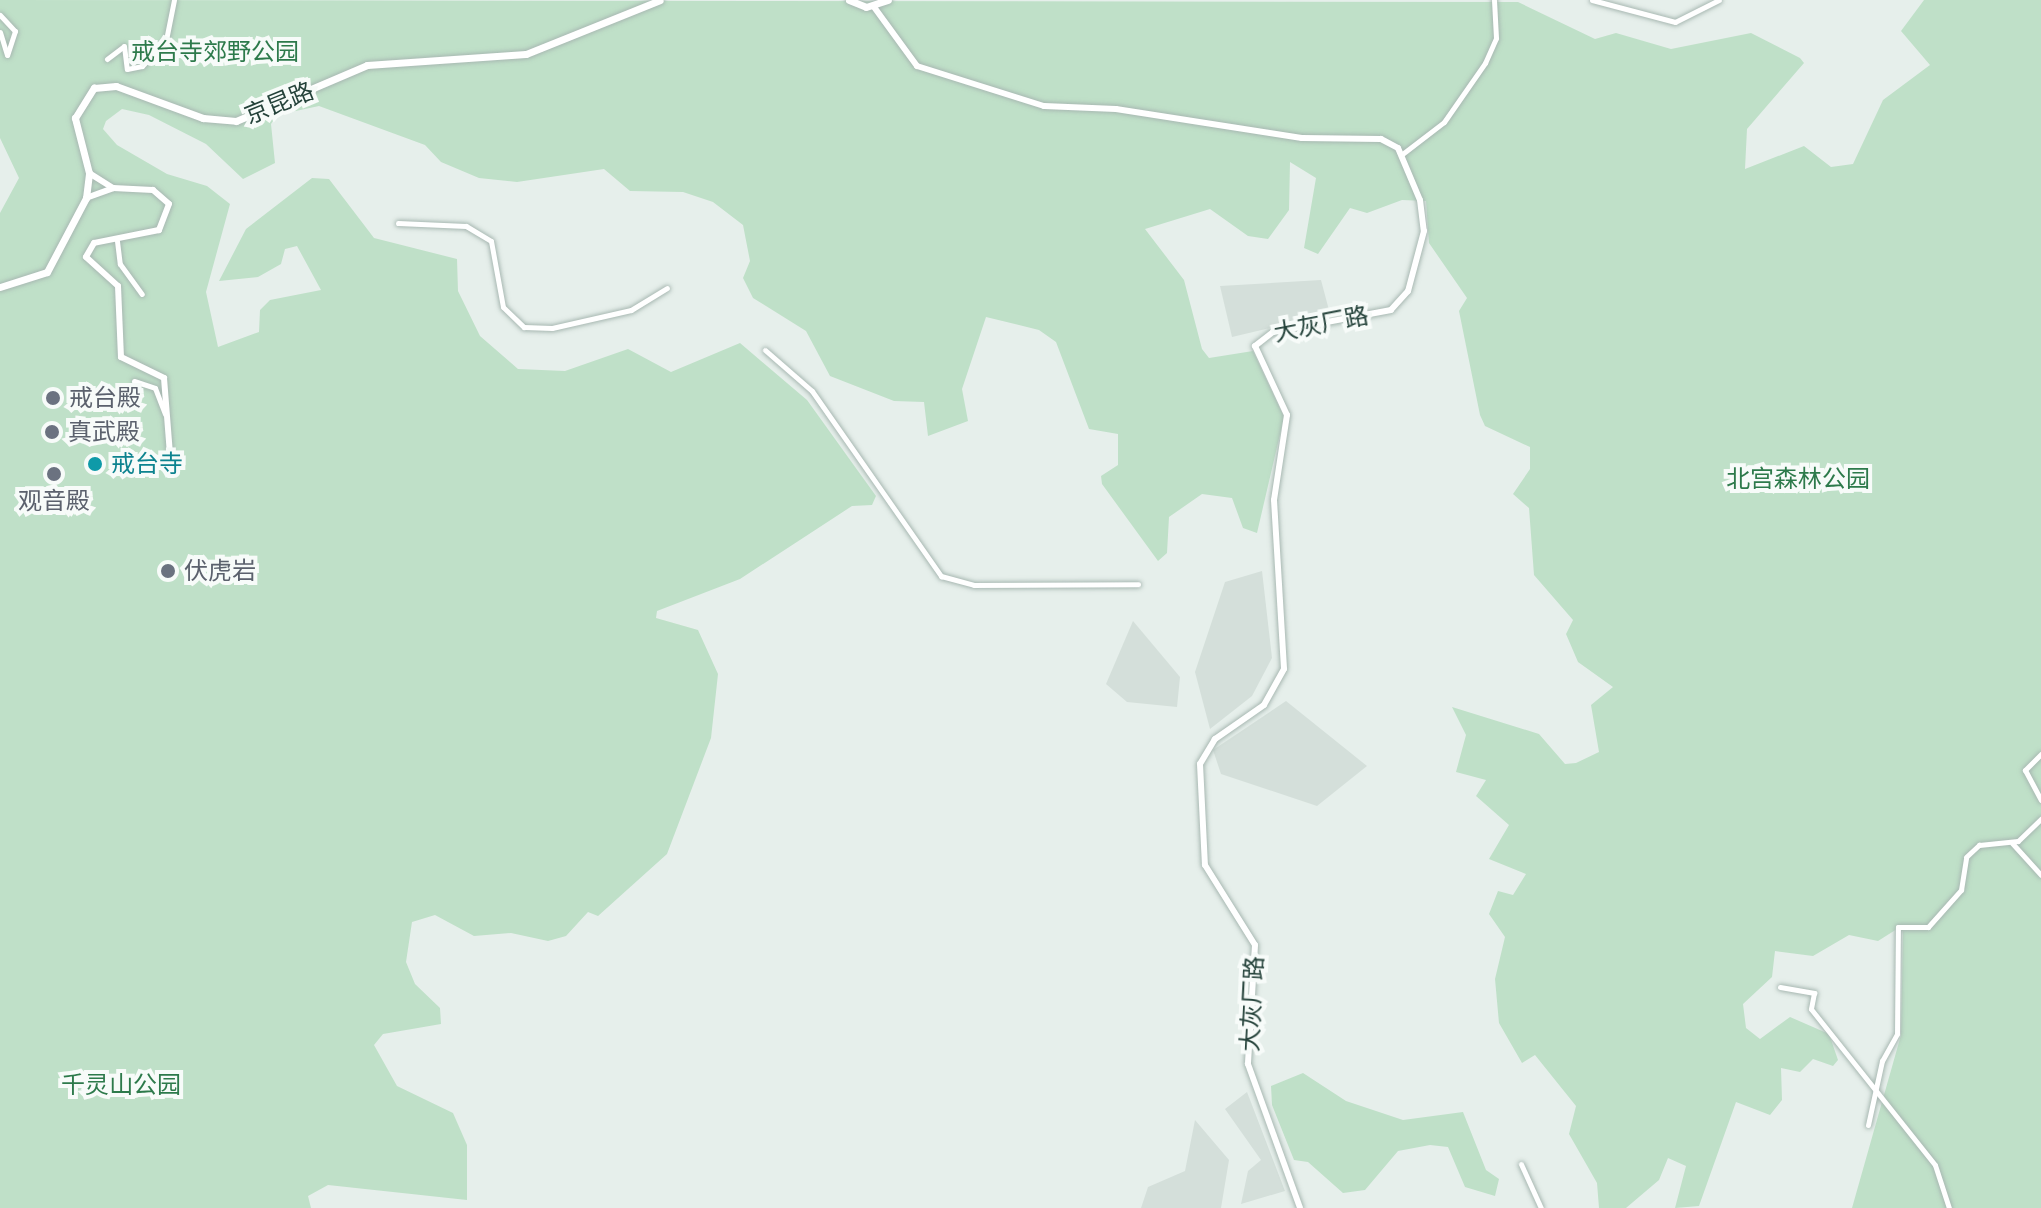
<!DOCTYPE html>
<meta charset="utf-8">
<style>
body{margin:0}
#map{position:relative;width:2041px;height:1208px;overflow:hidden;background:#e6efeb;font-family:"Titillium Web","Noto Sans SC",sans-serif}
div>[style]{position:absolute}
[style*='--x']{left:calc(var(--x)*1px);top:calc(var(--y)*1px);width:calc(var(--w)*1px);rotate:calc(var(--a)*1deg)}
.built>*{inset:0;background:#d4dfda}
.green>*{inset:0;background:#bfe0c8}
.roads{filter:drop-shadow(0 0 2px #a8b8b2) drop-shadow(0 0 2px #a8b8b2)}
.minor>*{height:5px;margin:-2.5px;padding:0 2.5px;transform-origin:2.5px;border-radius:2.5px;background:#fff}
.tertiary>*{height:6px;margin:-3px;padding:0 3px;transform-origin:3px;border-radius:3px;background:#fff}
.secondary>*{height:7px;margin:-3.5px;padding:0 3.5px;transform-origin:3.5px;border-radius:3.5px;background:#fff}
.dots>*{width:22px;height:22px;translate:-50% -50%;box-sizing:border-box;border:4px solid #f7fbf9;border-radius:50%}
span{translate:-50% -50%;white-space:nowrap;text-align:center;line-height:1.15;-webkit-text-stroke:8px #f7fbf9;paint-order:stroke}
.park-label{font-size:24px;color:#2d7a4b}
.street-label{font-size:24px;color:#24423a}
.worship-label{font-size:24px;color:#5b616d}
.left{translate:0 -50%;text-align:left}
.culture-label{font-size:24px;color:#0d838f}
</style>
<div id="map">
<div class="built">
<i style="clip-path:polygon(1321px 280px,1330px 314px,1232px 337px,1220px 286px)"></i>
<i style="clip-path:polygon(1262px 571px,1272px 658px,1252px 696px,1210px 729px,1195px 672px,1225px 582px)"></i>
<i style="clip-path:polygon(1133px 621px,1180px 677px,1177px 707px,1127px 702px,1106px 684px)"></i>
<i style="clip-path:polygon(1286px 701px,1367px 766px,1317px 806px,1221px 774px,1213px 750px)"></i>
<i style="clip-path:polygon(1247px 1092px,1285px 1191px,1241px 1204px,1248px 1171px,1261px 1160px,1225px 1109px)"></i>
<i style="clip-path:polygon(1195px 1120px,1229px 1160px,1221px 1208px,1141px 1208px,1148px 1187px,1185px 1171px)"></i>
</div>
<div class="green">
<i style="clip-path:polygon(0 0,1518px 2px,1595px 39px,1616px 33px,1671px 49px,1751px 33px,1800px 58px,1804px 63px,1747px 129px,1745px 169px,1804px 146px,1831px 167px,1853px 164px,1883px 100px,1930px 65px,1901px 31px,1924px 0,2041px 0,2041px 1208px,1852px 1208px,1901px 1035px,1903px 931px,1897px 929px,1878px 941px,1849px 935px,1813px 956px,1775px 951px,1772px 977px,1743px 1004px,1746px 1028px,1760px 1039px,1790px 1017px,1829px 1034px,1838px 1060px,1833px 1066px,1813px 1059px,1800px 1072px,1781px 1068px,1782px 1100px,1770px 1115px,1736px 1102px,1699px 1206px,1675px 1208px,1686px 1166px,1668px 1158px,1659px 1180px,1626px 1208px,1599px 1208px,1597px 1183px,1569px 1134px,1576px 1106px,1535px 1055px,1522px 1063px,1499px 1023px,1495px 979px,1505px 937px,1489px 914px,1498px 891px,1513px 895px,1526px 874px,1489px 859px,1509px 825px,1476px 796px,1486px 780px,1456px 772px,1466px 735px,1452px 707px,1539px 734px,1565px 764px,1576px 763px,1599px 752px,1591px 705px,1613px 687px,1578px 662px,1566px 634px,1573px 620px,1534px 575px,1529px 508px,1513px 494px,1530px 469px,1530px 447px,1485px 426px,1480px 415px,1459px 311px,1467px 298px,1429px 243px,1426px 201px,1402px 200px,1367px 213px,1350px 208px,1318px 254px,1304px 248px,1316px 178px,1290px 162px,1289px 210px,1268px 239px,1248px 236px,1210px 209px,1145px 229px,1184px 280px,1202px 349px,1209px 358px,1253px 351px,1284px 417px,1257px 533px,1243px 528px,1232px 498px,1202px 494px,1169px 517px,1167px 553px,1158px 561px,1102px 484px,1101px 476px,1118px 465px,1118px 434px,1089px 429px,1056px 342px,1039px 330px,986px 317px,962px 389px,968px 421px,928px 436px,924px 402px,894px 401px,830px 376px,806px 331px,753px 298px,743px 278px,750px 261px,743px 225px,713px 202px,683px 192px,630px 191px,604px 169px,517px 182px,479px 178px,441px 162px,425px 145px,319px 106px,277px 115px,271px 124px,275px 163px,243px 179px,206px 144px,149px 115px,122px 109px,106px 121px,103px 129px,117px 145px,167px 174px,207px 186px,230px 204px,206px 292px,218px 347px,259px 332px,260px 310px,270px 300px,321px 290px,297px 246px,285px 249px,281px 264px,258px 277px,219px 281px,246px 229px,312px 178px,329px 179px,374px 238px,457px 259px,458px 291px,480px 336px,518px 369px,565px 371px,628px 349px,671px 372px,740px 343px,807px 400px,876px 496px,872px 505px,852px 506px,740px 579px,657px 611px,656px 618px,698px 630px,718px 674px,711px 738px,667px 854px,598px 916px,588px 912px,566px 936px,548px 941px,511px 933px,474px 936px,435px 915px,412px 922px,406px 962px,415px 984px,440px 1008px,441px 1024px,383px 1034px,374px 1045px,397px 1086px,453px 1113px,467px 1145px,467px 1200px,328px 1185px,308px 1196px,311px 1208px,0 1208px,0 213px,19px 178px,0 138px)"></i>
<i style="clip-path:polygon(1303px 1073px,1346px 1101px,1403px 1120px,1463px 1112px,1486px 1170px,1499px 1179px,1495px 1196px,1465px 1187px,1448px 1147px,1430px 1145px,1398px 1151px,1365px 1190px,1343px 1193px,1308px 1162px,1294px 1160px,1272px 1105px,1271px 1086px)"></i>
</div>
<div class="roads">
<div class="minor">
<i style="--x:1592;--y:0;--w:86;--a:14.8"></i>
<i style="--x:1675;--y:22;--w:49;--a:-26.6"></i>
<i style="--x:0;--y:15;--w:22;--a:47"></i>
<i style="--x:15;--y:31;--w:25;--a:108"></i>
<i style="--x:7;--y:55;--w:24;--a:-107"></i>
<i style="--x:107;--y:59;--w:21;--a:-37"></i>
<i style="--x:124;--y:46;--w:23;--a:83"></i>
<i style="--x:127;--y:69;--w:15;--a:-11"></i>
<i style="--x:142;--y:66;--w:35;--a:-47"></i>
<i style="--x:166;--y:40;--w:41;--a:-78.7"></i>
<i style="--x:1401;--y:155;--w:54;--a:-37.5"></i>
<i style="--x:1444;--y:122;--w:72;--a:-55.2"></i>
<i style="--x:1485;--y:63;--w:27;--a:-66"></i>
<i style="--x:1496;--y:38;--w:38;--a:-93"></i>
<i style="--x:398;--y:223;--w:68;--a:2.5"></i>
<i style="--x:466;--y:226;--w:29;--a:31"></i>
<i style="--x:491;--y:241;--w:67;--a:79.7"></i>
<i style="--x:503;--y:307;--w:29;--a:44"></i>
<i style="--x:524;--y:327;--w:28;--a:2"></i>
<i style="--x:552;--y:328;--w:81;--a:-12.8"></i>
<i style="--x:631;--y:310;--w:42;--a:-31.4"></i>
<i style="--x:117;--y:241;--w:23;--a:83"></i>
<i style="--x:120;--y:264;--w:37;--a:54"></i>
<i style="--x:765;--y:350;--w:62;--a:41.1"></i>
<i style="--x:812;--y:391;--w:226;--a:55.1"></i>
<i style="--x:941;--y:576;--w:34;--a:15"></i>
<i style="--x:974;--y:585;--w:164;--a:-0.3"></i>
<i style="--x:134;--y:381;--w:22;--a:18"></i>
<i style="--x:155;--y:388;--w:28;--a:69"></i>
<i style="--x:2041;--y:754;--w:23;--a:135"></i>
<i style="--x:2025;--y:770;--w:34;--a:62"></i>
<i style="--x:2012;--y:843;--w:43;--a:47.8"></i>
<i style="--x:1780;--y:987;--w:35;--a:10"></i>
<i style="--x:1814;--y:993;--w:16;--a:101"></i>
<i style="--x:1811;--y:1009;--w:199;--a:51.5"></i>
<i style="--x:1935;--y:1165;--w:45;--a:72"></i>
<i style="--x:1868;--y:1125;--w:66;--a:-77.7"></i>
<i style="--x:1882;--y:1061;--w:31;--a:-61"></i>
<i style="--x:1897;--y:1034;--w:107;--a:-89.5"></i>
<i style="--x:1898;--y:927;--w:30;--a:0"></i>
<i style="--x:1928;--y:927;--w:50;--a:-48.3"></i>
<i style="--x:1961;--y:890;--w:33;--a:-81"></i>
<i style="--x:1966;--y:857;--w:18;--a:-43"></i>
<i style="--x:1979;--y:845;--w:39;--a:-6"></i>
<i style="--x:2018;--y:841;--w:32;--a:-44"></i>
<i style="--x:1521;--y:1164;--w:48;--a:65.6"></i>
</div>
<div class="tertiary">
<i style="--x:874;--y:7;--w:73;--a:53.9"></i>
<i style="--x:917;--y:66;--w:133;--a:17.5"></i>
<i style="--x:1044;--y:106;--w:72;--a:2.4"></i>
<i style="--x:1116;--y:109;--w:188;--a:8.9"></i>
<i style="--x:1302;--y:138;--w:79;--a:0.7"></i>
<i style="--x:1381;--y:139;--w:19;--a:28"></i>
<i style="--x:1398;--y:148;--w:56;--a:67.1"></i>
<i style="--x:1420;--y:200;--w:31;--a:83"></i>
<i style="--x:1424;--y:231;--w:62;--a:104.9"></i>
<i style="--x:1408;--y:291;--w:25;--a:132"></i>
<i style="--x:1391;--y:310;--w:120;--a:169.4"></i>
<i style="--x:1273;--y:332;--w:23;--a:142"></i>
<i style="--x:1255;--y:346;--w:76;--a:65.1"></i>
<i style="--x:1287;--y:415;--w:86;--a:98.7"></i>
<i style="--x:1274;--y:500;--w:169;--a:86.6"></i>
<i style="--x:1284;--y:669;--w:41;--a:119.1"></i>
<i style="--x:1264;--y:705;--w:60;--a:145.2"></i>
<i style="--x:1215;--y:739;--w:29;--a:121"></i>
<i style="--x:1200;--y:764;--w:101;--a:87.2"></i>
<i style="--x:1205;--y:865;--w:94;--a:58"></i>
<i style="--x:1255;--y:945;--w:119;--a:93.4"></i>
<i style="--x:1248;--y:1064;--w:153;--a:70.1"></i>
<i style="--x:113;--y:188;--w:40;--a:2.9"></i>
<i style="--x:153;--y:190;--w:21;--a:41"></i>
<i style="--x:169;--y:204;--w:28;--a:111"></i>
<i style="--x:159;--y:230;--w:66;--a:168.7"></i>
<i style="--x:94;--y:243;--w:16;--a:120"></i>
<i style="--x:86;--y:257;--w:43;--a:42.2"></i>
<i style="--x:118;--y:286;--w:71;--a:87.6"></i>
<i style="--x:121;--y:357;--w:48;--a:26"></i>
<i style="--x:164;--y:378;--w:76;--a:85.5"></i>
<i style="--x:86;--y:198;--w:29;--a:-20"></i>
<i style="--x:113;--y:188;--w:28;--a:-148"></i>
</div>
<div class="secondary">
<i style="--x:849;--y:0;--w:18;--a:22"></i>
<i style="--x:866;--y:7;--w:23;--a:-18"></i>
<i style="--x:0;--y:287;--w:49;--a:-17.7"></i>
<i style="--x:47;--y:272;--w:84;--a:-62.2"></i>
<i style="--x:86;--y:198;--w:25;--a:-83"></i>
<i style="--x:89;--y:173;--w:57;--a:-104.3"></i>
<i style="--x:75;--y:118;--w:36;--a:-58"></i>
<i style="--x:94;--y:88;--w:22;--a:-5"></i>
<i style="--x:116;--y:86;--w:93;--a:20.2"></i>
<i style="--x:203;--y:118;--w:33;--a:5"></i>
<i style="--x:236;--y:121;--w:142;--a:-23.1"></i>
<i style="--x:367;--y:65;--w:159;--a:-4"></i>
<i style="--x:526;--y:54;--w:144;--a:-21.9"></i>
</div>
</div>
<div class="dots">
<i style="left:53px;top:398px;background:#6b7280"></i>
<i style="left:52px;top:432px;background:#6b7280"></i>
<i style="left:95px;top:464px;background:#0f9aa8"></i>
<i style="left:54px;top:474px;background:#6b7280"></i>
<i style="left:168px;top:571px;background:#6b7280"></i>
</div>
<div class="park-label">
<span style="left:215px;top:52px">戒台寺郊野公园</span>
<span style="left:1798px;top:479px">北宫森林公园</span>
<span style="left:121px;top:1085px">千灵山公园</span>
</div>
<div class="street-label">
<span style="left:279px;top:103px;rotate:-22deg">京昆路</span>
<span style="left:1321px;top:324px;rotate:-11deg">大灰厂路</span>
<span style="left:1252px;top:1004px;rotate:-87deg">大灰厂路</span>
</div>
<div class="worship-label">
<span class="left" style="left:69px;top:398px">戒台殿</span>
<span class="left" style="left:68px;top:432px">真武殿</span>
<span style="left:54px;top:501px">观音殿</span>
<span class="left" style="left:184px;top:571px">伏虎岩</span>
</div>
<div class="culture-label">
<span class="left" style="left:111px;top:464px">戒台寺</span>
</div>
</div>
